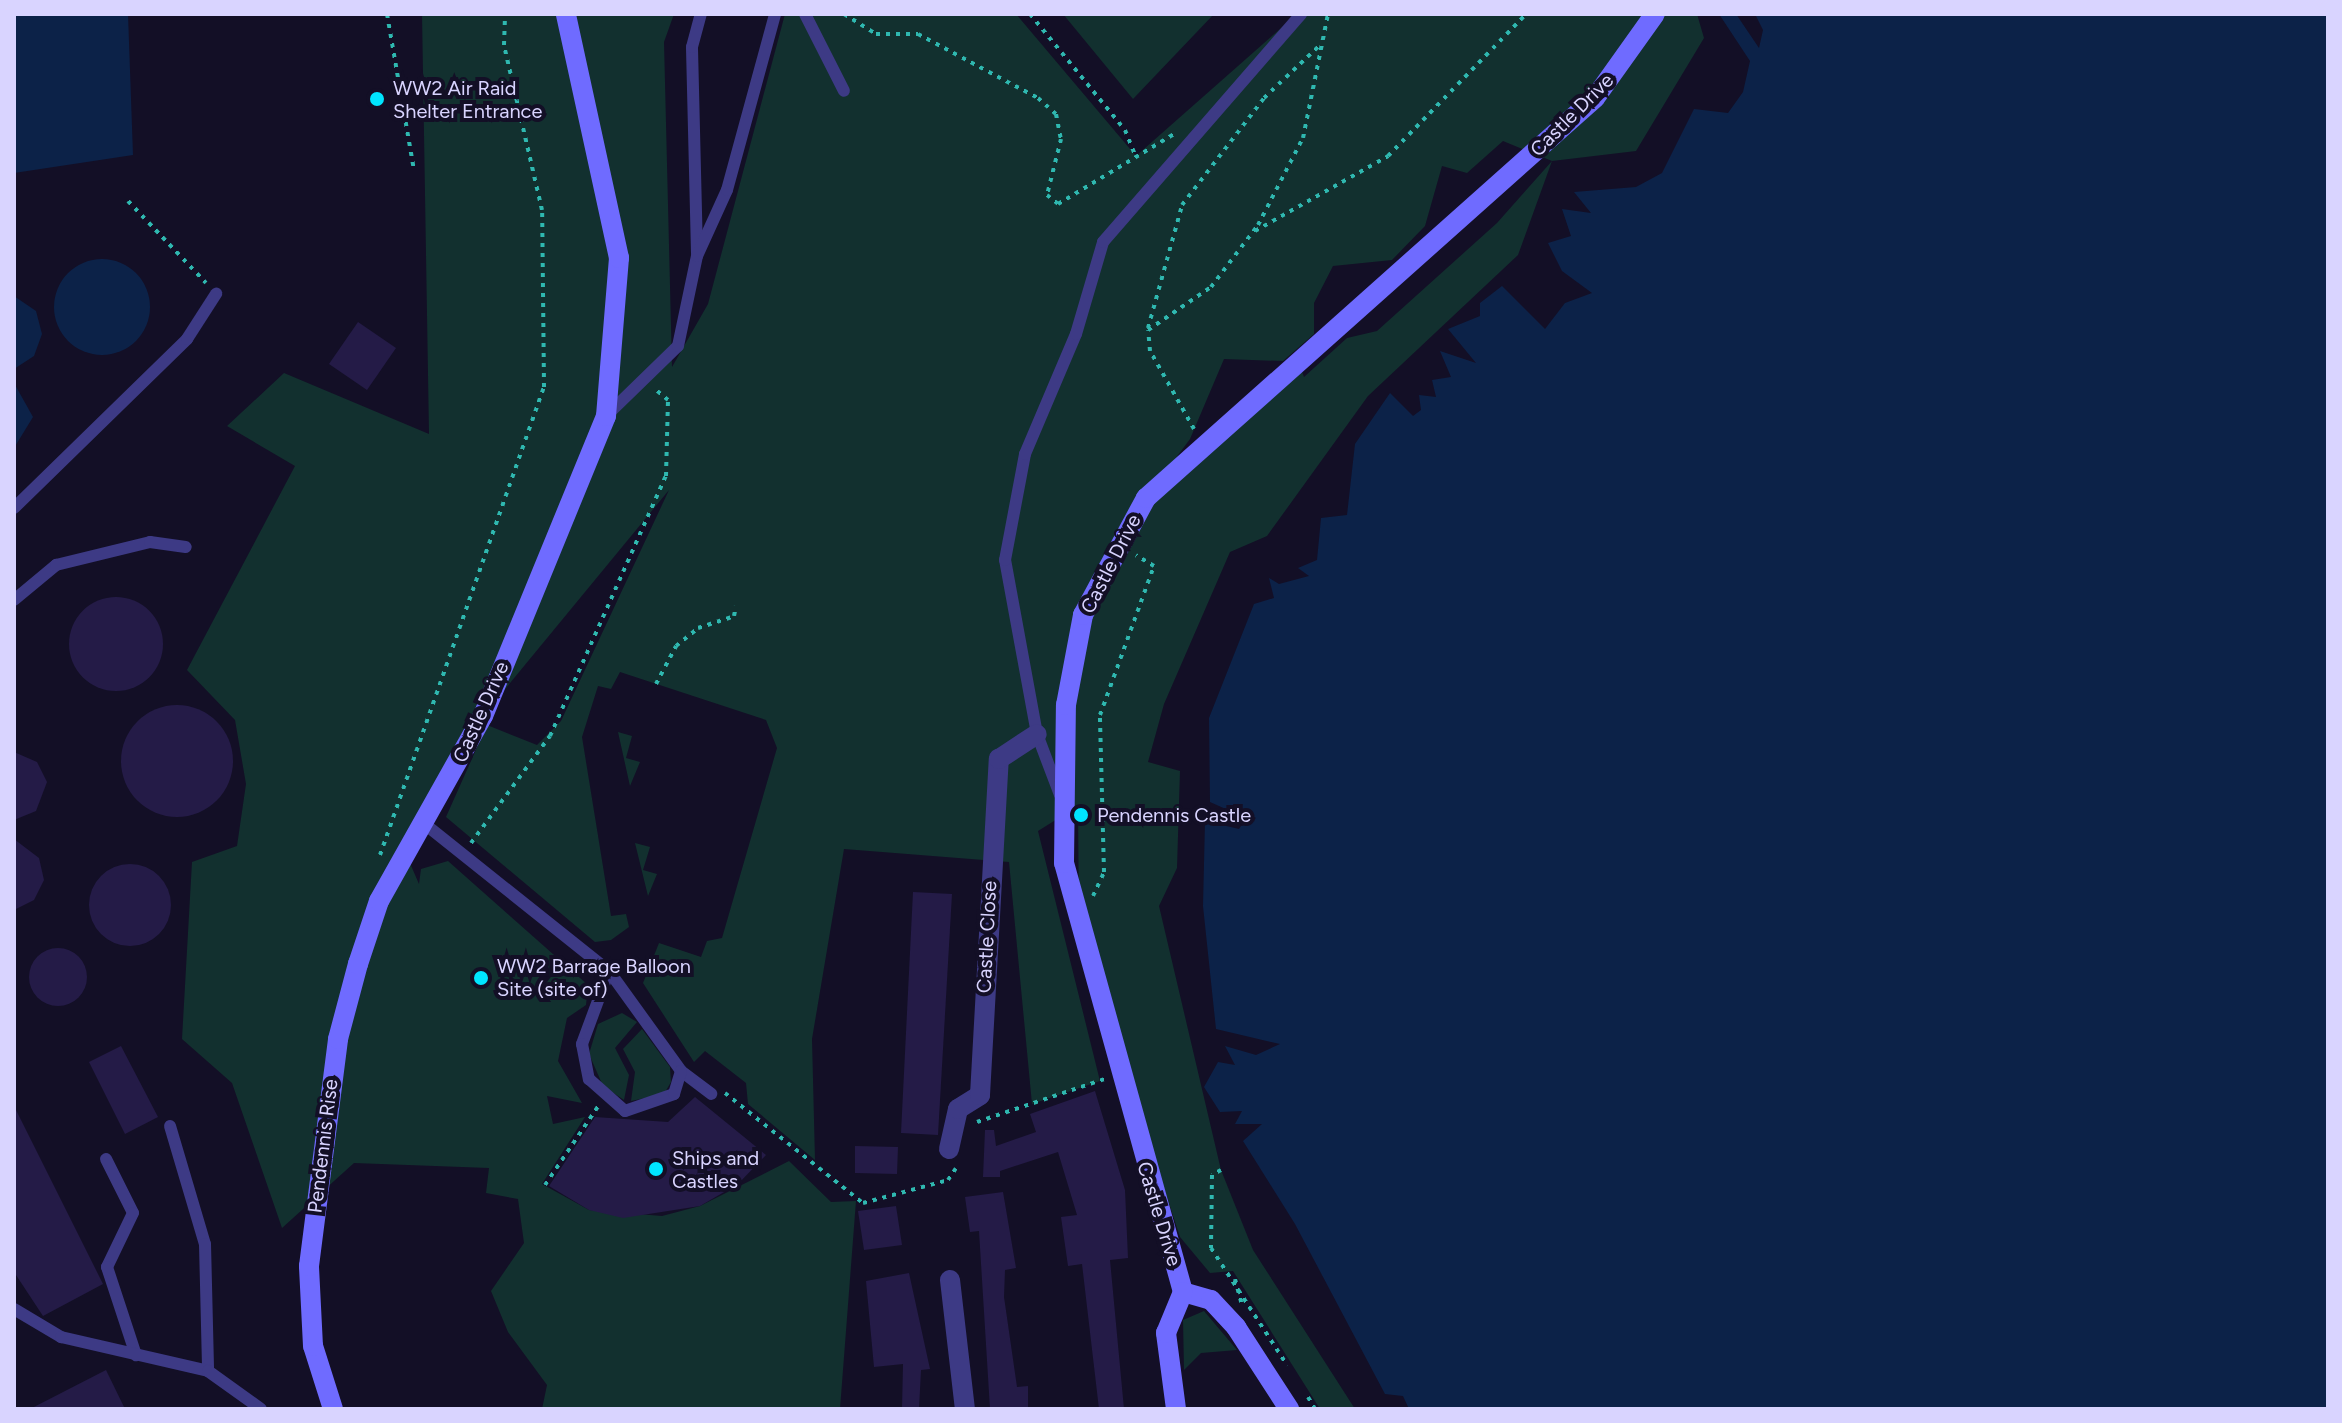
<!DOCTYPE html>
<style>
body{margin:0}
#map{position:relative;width:2342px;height:1423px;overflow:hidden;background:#130f26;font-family:Figtree,sans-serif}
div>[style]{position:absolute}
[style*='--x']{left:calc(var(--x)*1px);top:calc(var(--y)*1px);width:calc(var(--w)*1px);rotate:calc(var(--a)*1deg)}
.green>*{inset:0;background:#12302f}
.water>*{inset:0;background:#0c2248}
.round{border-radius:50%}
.building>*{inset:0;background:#241b47}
.path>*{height:4px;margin-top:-2px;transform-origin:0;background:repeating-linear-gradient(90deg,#2fb8b0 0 4px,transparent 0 10px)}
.lane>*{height:12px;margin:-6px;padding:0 6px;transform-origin:6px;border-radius:6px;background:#3d3a85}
.street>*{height:20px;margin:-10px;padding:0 10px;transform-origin:10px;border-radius:10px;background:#3d3a85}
.secondary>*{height:20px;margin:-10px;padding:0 10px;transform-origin:10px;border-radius:10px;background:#6f6bff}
.dots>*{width:22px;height:22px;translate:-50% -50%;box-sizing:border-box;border:4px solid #130f26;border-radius:50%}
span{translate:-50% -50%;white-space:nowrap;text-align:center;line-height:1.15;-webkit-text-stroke:8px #130f26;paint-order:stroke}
.poi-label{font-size:20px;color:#d9d4ff}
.left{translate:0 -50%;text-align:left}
.street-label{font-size:20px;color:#d9d4ff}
.frame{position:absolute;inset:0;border:16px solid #d9d4ff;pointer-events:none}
</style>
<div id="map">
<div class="green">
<i style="clip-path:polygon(evenodd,422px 14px,674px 14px,664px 42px,672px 367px,708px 304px,785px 14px,1016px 14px,1136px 156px,1297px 14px,1697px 14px,1704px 38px,1636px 151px,1552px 161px,1518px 255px,1368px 396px,1267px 536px,1230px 552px,1164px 704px,1148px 762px,1180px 771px,1177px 868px,1159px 906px,1221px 1170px,1253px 1250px,1355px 1409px,1320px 1409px,1233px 1271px,1210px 1273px,1180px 1237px,1079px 927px,1078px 806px,1038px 831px,1100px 1081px,1032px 1104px,1009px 862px,844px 849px,812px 1039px,815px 1160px,748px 1104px,746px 1083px,705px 1051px,694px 1062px,643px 983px,659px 943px,701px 957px,707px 941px,722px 938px,777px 748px,766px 720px,620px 672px,611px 689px,598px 686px,582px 737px,611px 916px,626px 914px,629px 927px,611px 940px,595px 942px,446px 817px,487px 725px,537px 745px,561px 721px,669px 490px,483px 716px,403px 847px,419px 884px,421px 869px,448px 861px,588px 985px,586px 1005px,567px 1018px,558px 1061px,582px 1103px,547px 1096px,553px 1124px,585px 1117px,542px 1184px,589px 1210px,662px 1216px,700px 1206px,789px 1161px,831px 1202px,856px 1201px,840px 1409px,542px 1409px,547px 1385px,508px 1332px,491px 1291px,524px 1243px,518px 1199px,486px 1193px,489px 1168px,354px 1163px,282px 1228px,232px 1083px,182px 1039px,192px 862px,237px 846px,246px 784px,235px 720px,187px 670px,295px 466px,227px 426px,284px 373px,429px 434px,422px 14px,1503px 141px,1552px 161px,1497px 223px,1377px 331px,1347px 338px,1304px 377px,1299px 364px,1149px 494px,1190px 439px,1224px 359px,1283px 361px,1314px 334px,1314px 303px,1333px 266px,1392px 260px,1425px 226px,1442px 166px,1467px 173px,1503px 141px)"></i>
<i style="clip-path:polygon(1063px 14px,1214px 14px,1133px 99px)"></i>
<i style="clip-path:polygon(618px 732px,632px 736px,626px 758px,640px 762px,630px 786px)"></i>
<i style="clip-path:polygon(635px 843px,650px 847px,643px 870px,657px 874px,648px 896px)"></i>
<i style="clip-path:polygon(622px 1013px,637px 1022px,615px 1048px,629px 1075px,624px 1100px,603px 1086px,589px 1054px,598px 1024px)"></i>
<i style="clip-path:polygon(642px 1029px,670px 1067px,671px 1082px,664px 1094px,631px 1101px,635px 1072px,623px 1049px)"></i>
<i style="clip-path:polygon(1204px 1311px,1237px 1350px,1201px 1353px,1184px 1370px,1183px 1320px)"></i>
</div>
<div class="water">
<i style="clip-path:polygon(14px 14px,128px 14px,133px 155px,14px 173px)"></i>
<i style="clip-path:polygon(1719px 14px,1736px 14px,1759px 48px,1763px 30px,1755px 14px,2328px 14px,2328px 1409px,1409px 1409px,1403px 1396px,1385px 1394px,1295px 1224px,1243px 1141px,1262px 1124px,1235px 1124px,1242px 1111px,1220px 1112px,1204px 1087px,1218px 1062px,1235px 1065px,1225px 1046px,1256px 1055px,1280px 1044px,1216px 1029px,1203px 906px,1205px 821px,1239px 829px,1246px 818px,1210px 802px,1209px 718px,1254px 604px,1274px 598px,1269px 578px,1279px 584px,1309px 576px,1298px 568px,1317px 560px,1321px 518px,1347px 515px,1355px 444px,1390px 393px,1413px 416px,1421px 410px,1419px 395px,1436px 397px,1432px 380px,1451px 377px,1440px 351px,1476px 363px,1448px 329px,1480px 316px,1480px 303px,1502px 286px,1545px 329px,1565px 303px,1592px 293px,1562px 271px,1548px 243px,1571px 236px,1562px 209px,1591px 213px,1574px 192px,1636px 187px,1662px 173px,1694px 109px,1728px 113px,1743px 92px,1750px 61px)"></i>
<i class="round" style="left:54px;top:259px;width:96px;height:96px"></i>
<i style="clip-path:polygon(14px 296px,36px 311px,42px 334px,34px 356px,14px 369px)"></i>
<i style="clip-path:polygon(14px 383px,33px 417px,14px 448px)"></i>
</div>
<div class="building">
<i style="clip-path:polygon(358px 322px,396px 348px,367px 390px,329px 364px)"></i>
<i class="round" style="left:69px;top:597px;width:94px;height:94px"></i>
<i class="round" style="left:121px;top:705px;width:112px;height:112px"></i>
<i style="clip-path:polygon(14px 752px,37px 762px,47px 782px,36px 811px,14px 820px)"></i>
<i style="clip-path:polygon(14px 839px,39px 858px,44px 880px,34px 900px,14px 910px)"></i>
<i class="round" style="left:89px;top:864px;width:82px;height:82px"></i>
<i style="clip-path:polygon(913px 892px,952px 894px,938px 1135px,901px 1133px)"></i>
<i class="round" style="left:29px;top:948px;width:58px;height:58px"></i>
<i style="clip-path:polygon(121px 1046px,158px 1117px,125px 1134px,89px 1062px)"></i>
<i style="clip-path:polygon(1095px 1091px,1125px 1190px,1128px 1258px,1110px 1260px,1124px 1409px,1099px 1409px,1082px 1264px,1068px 1266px,1061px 1217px,1077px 1215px,1058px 1152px,1000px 1171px,1000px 1177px,983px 1177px,985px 1130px,994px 1130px,996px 1146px,1036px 1132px,1030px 1114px)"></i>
<i style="clip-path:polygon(695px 1097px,766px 1155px,738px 1184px,700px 1206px,623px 1218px,589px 1210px,549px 1186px,595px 1117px,668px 1122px)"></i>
<i style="clip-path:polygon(14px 1106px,103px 1284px,43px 1316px,14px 1272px)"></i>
<i style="clip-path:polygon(855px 1146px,898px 1147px,897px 1174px,855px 1173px)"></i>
<i style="clip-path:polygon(1003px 1192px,1016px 1268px,1005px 1270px,1004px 1297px,1017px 1387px,1028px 1386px,1028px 1409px,990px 1409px,979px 1231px,970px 1232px,965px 1197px)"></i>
<i style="clip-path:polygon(896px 1206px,902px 1245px,864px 1250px,858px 1211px)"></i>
<i style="clip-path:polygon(909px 1273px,930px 1369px,921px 1370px,919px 1409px,902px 1409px,903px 1364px,874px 1367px,866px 1281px)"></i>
<i style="clip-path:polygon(106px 1370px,125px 1409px,30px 1409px)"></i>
</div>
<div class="path">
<i style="--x:387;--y:14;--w:159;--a:80.2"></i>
<i style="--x:844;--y:14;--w:38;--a:32"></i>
<i style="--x:876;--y:34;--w:42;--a:0"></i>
<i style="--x:918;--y:34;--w:136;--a:28.1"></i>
<i style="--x:1038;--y:98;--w:24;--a:42"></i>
<i style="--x:1056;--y:114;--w:25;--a:79"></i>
<i style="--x:1061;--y:139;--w:58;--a:104"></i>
<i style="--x:1047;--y:195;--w:14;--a:39"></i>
<i style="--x:1058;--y:204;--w:135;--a:-31.1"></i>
<i style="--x:1030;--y:14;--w:150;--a:50.7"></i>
<i style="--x:1125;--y:130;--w:29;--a:68"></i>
<i style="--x:128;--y:201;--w:113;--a:46.4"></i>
<i style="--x:1255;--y:231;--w:153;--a:-29.4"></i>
<i style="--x:1388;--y:156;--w:198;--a:-45.8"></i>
<i style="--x:1148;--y:328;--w:128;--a:-74.5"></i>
<i style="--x:1182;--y:205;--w:135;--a:-52.5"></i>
<i style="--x:1264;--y:98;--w:77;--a:-43.4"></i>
<i style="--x:1194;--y:429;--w:90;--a:-119.4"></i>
<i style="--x:1150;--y:351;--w:21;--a:-95"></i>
<i style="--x:1148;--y:330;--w:76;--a:-34.3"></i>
<i style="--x:1211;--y:287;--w:78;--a:-52.8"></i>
<i style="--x:1258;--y:225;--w:98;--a:-62.7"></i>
<i style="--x:1303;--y:138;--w:126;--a:-78.6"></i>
<i style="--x:656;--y:684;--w:43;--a:-62.2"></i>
<i style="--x:676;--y:646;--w:28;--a:-39"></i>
<i style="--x:698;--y:628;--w:38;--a:-18"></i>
<i style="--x:734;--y:616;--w:10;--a:-79"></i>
<i style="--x:471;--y:843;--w:133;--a:-53.6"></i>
<i style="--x:550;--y:736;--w:285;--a:-66"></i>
<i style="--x:666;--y:476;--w:76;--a:-88.5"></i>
<i style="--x:668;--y:400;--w:17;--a:-140"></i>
<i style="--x:380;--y:855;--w:496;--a:-70.7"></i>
<i style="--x:544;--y:387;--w:177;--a:-90.6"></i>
<i style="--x:542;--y:210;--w:169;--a:-103"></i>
<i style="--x:504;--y:45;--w:31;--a:-88"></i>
<i style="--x:1093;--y:896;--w:26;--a:-65"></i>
<i style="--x:1104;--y:872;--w:157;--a:-91.5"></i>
<i style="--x:1100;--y:715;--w:158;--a:-70.1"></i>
<i style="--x:1154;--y:566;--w:21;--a:-149"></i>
<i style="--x:725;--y:1093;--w:176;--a:38.6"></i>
<i style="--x:863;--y:1203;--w:88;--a:-15.1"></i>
<i style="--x:948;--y:1180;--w:14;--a:-56"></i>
<i style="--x:977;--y:1122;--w:135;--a:-18.6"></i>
<i style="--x:1221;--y:1170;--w:10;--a:151"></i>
<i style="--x:1212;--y:1175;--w:73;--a:90.8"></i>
<i style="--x:1211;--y:1248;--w:140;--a:57"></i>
<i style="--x:545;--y:1185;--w:97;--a:-56"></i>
<i style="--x:1235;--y:1279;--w:24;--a:75"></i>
<i style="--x:1308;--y:1397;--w:14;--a:60"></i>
</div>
<div class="lane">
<i style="--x:805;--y:14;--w:86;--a:63.1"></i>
<i style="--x:697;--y:253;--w:206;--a:-91.4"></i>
<i style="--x:692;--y:47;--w:34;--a:-75"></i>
<i style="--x:606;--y:416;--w:100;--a:-44.2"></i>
<i style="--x:678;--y:346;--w:92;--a:-78.1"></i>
<i style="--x:697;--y:256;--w:72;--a:-65.6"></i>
<i style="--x:727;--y:190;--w:182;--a:-74.7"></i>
<i style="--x:14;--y:508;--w:242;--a:-44.3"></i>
<i style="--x:187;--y:339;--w:54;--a:-57.2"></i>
<i style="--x:14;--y:600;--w:55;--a:-39.8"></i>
<i style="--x:56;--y:565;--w:97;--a:-13.7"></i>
<i style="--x:150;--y:542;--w:36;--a:8"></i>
<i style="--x:1060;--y:795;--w:65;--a:-110.7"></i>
<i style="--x:1037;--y:734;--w:177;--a:-100.4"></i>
<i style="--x:1005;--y:560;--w:108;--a:-79.3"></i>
<i style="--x:1025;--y:454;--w:130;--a:-67"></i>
<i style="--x:1076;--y:334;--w:96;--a:-73.6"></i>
<i style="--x:1103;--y:242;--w:302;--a:-49"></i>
<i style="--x:426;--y:825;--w:234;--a:38.6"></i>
<i style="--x:609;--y:971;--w:123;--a:54.2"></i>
<i style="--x:681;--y:1071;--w:38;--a:37"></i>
<i style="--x:609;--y:971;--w:78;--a:110.3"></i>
<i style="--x:582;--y:1044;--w:36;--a:79"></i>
<i style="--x:589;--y:1079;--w:48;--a:41.6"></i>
<i style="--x:625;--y:1111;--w:52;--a:-19.1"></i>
<i style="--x:674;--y:1094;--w:24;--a:-73"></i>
<i style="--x:170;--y:1126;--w:123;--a:73.5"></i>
<i style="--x:205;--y:1244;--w:127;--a:88.6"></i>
<i style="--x:106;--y:1159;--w:60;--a:63.4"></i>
<i style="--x:133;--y:1213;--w:60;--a:115.7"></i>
<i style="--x:107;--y:1267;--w:93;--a:71.8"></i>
<i style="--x:14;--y:1309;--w:55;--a:30.8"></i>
<i style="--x:61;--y:1337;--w:151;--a:13"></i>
<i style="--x:208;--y:1371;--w:65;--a:35.6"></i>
</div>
<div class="street">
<i style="--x:949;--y:1149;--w:41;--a:-77.3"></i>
<i style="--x:958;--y:1109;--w:26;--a:-32"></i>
<i style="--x:980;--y:1095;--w:337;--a:-86.8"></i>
<i style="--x:999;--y:759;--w:45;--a:-33.3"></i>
<i style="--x:950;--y:1280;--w:130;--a:83.4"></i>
</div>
<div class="secondary">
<i style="--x:1183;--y:1292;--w:445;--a:-105.5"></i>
<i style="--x:1064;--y:863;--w:158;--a:-89.3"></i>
<i style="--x:1066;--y:705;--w:92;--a:-79.3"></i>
<i style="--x:1083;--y:615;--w:133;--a:-61.7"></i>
<i style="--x:1146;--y:498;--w:601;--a:-41.7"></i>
<i style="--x:1595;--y:98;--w:103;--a:-54.5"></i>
<i style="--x:1183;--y:1292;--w:29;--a:16"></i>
<i style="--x:1211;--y:1300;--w:37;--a:47"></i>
<i style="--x:1236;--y:1327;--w:98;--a:57.1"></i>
<i style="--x:333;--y:1409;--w:66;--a:-107.6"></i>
<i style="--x:313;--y:1346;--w:80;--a:-92.9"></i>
<i style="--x:309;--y:1266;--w:229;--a:-82.7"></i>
<i style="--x:338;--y:1039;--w:78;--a:-75.1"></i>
<i style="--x:358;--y:964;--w:66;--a:-71.6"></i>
<i style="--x:379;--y:901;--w:212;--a:-60.7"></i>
<i style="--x:483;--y:716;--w:324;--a:-67.7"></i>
<i style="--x:606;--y:416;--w:159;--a:-85.3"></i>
<i style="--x:619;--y:258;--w:250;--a:-102.3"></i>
<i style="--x:1176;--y:1409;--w:77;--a:-97.5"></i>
<i style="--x:1166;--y:1333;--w:44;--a:-67.5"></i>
</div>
<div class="dots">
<i style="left:377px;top:99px;background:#00e5ff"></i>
<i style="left:1081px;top:815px;background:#00e5ff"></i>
<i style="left:481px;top:978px;background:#00e5ff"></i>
<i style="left:656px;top:1169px;background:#00e5ff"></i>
</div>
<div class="poi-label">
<span class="left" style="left:393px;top:100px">WW2 Air Raid<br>Shelter Entrance</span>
<span class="left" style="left:1097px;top:815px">Pendennis Castle</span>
<span class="left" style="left:497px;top:978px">WW2 Barrage Balloon<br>Site (site of)</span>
<span class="left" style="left:672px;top:1170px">Ships and<br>Castles</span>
</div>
<div class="street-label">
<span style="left:1572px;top:115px;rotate:-45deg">Castle Drive</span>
<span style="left:1111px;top:564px;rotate:-63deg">Castle Drive</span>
<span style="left:481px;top:712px;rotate:-66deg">Castle Drive</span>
<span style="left:987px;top:937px;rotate:-87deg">Castle Close</span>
<span style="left:323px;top:1146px;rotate:-83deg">Pendennis Rise</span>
<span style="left:1159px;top:1214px;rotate:73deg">Castle Drive</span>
</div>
<div class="frame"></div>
</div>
